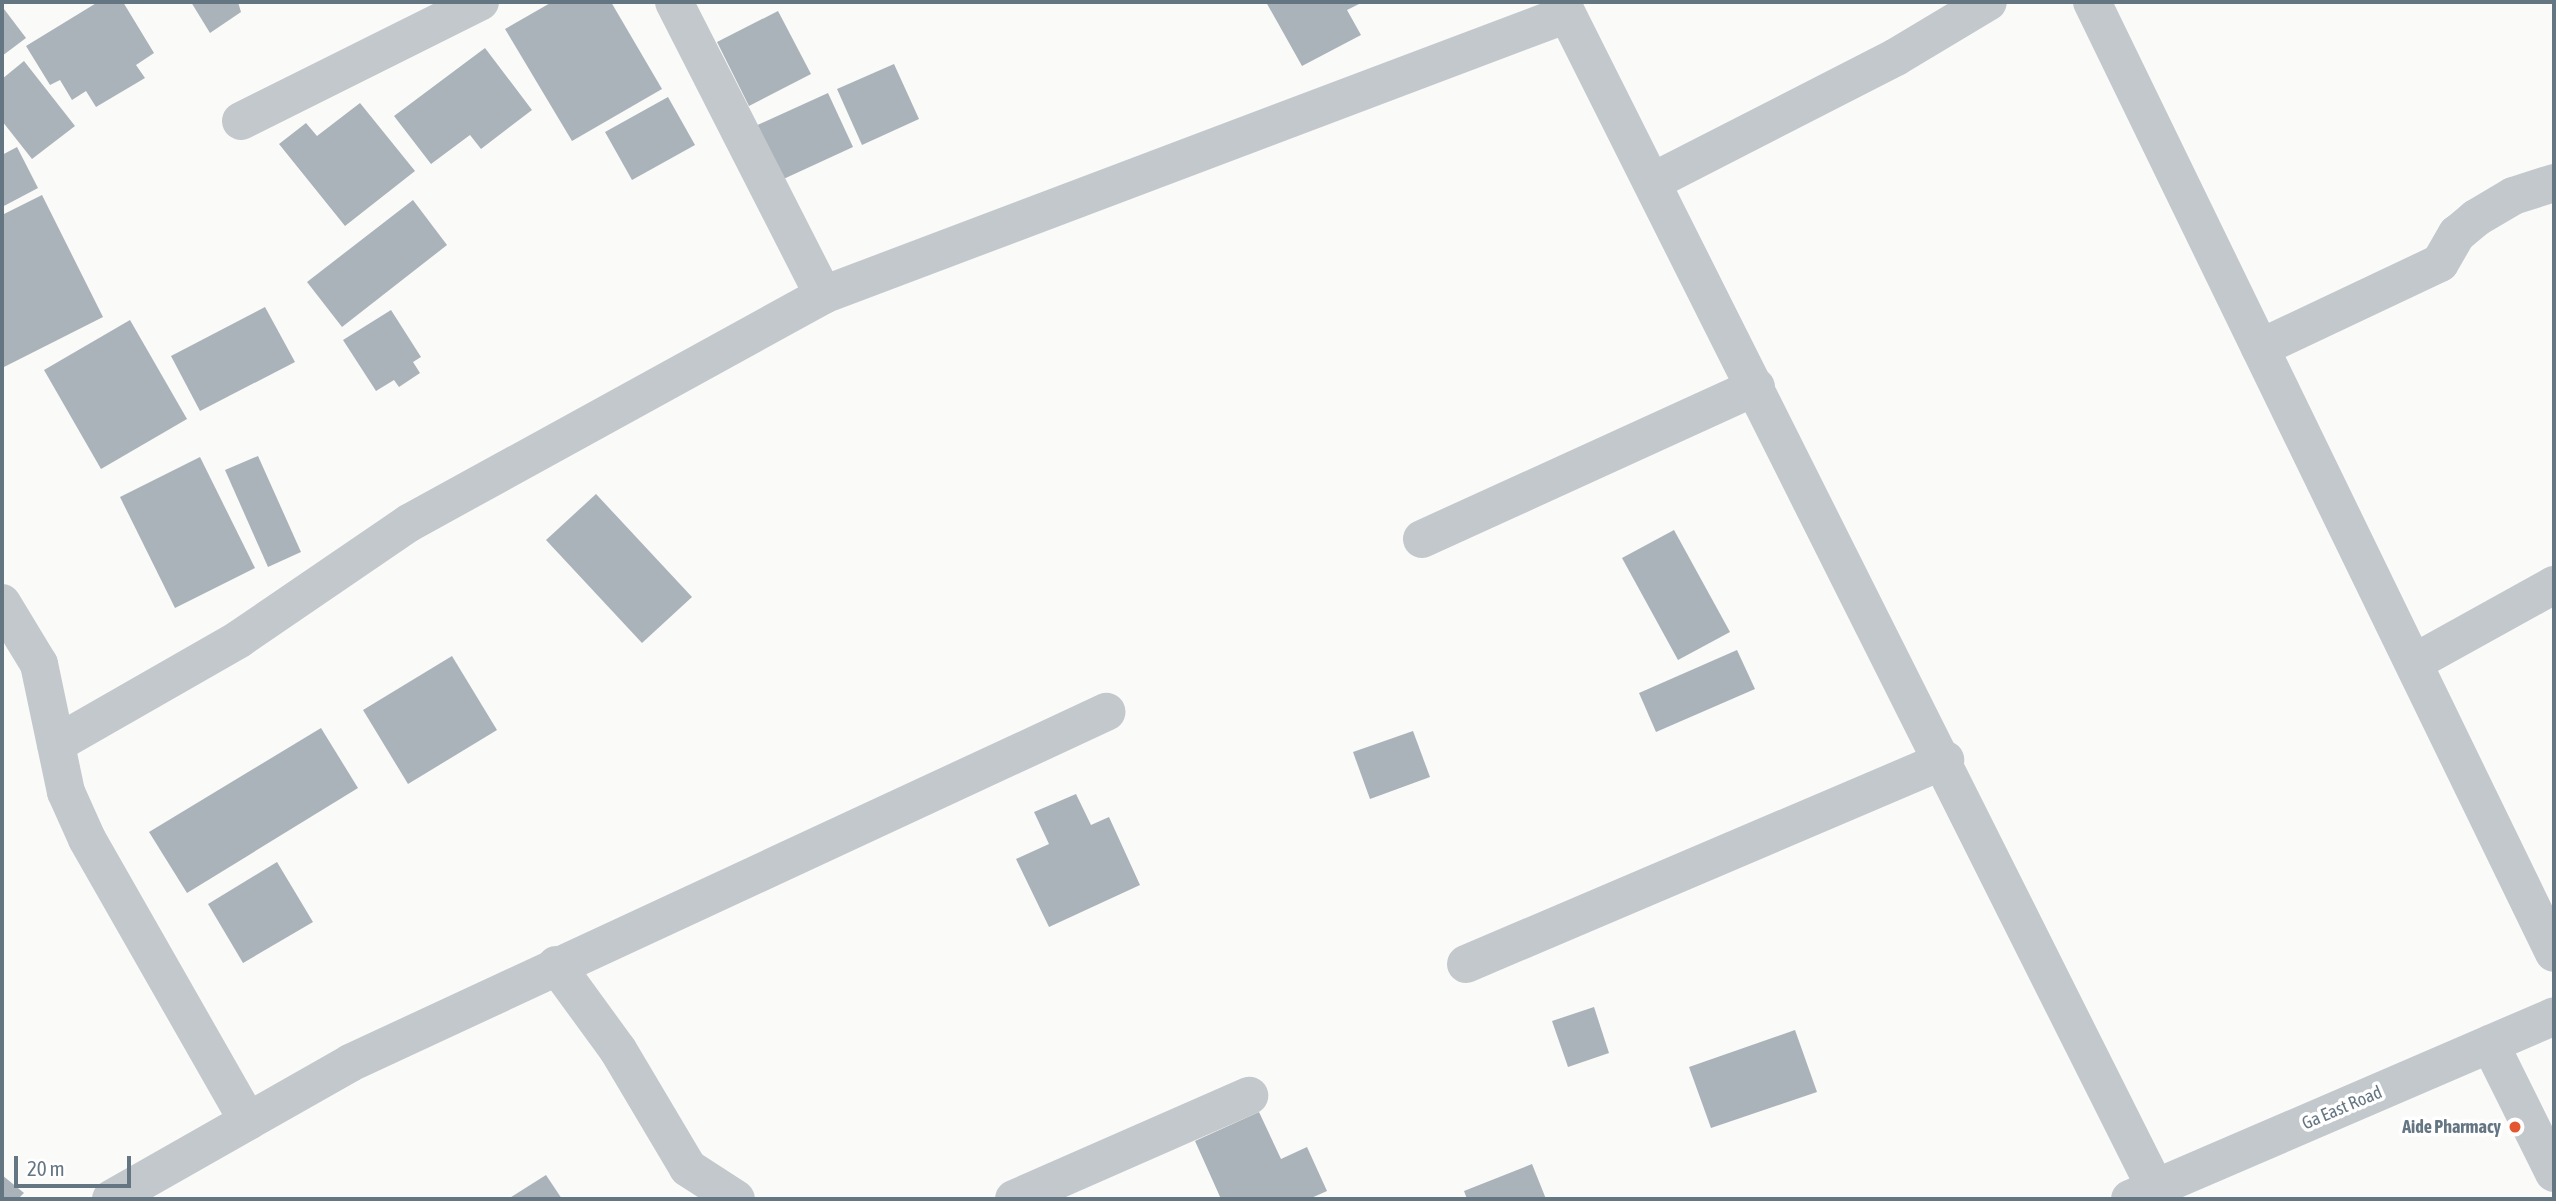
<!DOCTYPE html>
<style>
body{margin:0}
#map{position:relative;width:2556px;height:1201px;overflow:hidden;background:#fafaf8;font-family:"Asap Condensed",sans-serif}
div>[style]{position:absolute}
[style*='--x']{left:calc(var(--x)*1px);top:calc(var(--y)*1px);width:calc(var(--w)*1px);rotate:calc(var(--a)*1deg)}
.building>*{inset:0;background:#aab3b9}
.minor>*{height:38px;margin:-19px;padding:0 19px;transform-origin:19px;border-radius:19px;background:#c3c8cc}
.dots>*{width:19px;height:19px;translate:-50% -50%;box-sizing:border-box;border:4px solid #fff;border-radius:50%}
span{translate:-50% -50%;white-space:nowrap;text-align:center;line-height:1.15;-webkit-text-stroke:7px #fff;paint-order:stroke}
.street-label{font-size:18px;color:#657683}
.poi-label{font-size:18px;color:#657683;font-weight:700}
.right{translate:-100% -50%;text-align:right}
.frame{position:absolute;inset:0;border:4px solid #657683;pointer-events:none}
.scale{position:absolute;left:14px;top:1156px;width:117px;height:32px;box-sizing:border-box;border:4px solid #657683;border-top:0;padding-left:9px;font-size:21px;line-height:24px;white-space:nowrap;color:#657683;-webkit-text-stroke:5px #fff;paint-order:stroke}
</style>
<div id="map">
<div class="building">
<i style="clip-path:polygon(98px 2px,123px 2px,154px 53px,136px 65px,145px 78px,96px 107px,86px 91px,72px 100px,60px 80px,50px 85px,26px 46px)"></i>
<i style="clip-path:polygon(191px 2px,238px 2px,241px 12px,210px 33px)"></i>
<i style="clip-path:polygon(552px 2px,611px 2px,662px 89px,572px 141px,505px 29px)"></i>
<i style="clip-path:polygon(1266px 2px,1363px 2px,1347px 10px,1361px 35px,1302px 66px)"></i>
<i style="clip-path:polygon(4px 9px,26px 38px,2px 56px,2px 11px)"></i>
<i style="clip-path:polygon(778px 11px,811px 74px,749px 106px,717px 42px)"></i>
<i style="clip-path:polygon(485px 48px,532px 110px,481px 149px,470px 135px,431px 164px,394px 116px)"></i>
<i style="clip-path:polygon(24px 61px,75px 126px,32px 159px,2px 121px,2px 79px)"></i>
<i style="clip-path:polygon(894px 64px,919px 119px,862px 145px,837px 89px)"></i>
<i style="clip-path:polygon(828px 93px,853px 147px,777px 182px,751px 128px)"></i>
<i style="clip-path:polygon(668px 97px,695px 145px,632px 180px,605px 132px)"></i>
<i style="clip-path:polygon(360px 103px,415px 171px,345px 226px,279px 144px,306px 123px,317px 136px)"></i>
<i style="clip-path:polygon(17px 147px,38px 188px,2px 207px,2px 155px)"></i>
<i style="clip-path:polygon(42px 195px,103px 317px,2px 368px,2px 215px)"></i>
<i style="clip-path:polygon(413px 200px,447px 245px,342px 327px,307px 282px)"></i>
<i style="clip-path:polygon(265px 307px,295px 362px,200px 411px,171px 356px)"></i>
<i style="clip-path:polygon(391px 310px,421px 357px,413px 362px,420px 373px,399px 387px,394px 380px,376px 391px,343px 340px)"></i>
<i style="clip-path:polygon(130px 320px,187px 419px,101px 469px,44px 370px)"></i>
<i style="clip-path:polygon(258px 456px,301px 552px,268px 567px,225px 470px)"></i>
<i style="clip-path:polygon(200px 457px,255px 568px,175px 608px,120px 497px)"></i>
<i style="clip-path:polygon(596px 494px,692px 597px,642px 643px,546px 540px)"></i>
<i style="clip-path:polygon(1674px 530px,1730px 632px,1678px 660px,1622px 558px)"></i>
<i style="clip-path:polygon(1737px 650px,1755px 689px,1656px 732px,1639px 693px)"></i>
<i style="clip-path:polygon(452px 656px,497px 730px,408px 784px,363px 710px)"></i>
<i style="clip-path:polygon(321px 728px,358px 788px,187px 893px,149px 832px)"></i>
<i style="clip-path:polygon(1413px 731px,1430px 777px,1370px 799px,1353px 752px)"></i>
<i style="clip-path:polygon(1076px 794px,1091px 825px,1109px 817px,1140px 885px,1049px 927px,1016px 859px,1049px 844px,1034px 812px)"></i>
<i style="clip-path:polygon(277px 862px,313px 922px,243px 963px,208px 904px)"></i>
<i style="clip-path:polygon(1594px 1007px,1609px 1053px,1568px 1067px,1552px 1021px)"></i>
<i style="clip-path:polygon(1795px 1030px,1817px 1092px,1711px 1128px,1689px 1067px)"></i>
<i style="clip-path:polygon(1259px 1112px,1281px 1159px,1307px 1147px,1327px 1191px,1309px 1199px,1221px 1199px,1195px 1141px)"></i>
<i style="clip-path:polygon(1532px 1164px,1546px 1199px,1467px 1199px,1464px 1191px)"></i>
<i style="clip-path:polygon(2px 1175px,24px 1193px,18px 1199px,2px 1199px)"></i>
<i style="clip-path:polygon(546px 1175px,562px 1199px,508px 1199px)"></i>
</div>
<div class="minor">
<i style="--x:674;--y:2;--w:329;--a:63"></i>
<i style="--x:1561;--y:2;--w:1339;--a:63.38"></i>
<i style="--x:2092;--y:2;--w:1057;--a:64.09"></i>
<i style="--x:241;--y:121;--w:267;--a:-26.5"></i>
<i style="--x:1652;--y:182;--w:274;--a:-27.1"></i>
<i style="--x:1896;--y:57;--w:107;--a:-30.9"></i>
<i style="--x:2260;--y:348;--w:199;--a:-25.3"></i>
<i style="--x:2440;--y:263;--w:34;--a:-60"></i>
<i style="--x:2457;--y:234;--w:25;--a:-40"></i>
<i style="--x:2476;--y:218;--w:43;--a:-30.7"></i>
<i style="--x:2513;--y:196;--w:43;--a:-17.6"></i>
<i style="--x:1422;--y:539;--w:367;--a:-24.5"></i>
<i style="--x:2;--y:603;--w:71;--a:58.8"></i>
<i style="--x:39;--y:664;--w:131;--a:78.1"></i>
<i style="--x:66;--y:792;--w:51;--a:65.9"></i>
<i style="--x:87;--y:839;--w:325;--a:60.3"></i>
<i style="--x:2415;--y:662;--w:159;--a:-29"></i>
<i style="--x:56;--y:744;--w:211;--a:-29.8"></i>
<i style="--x:239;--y:639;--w:206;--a:-34.3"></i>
<i style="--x:409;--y:523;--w:473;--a:-28.8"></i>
<i style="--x:823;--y:295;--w:795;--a:-20.69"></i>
<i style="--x:1466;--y:964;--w:521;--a:-23.07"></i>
<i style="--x:556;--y:965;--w:105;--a:53.9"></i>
<i style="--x:618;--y:1050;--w:137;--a:59.3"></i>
<i style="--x:688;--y:1168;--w:57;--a:32.9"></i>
<i style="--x:2490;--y:1044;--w:144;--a:63.6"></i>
<i style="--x:111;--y:1199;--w:275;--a:-29.6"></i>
<i style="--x:350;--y:1063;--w:834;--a:-24.9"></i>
<i style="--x:1014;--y:1199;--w:257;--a:-23.7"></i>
<i style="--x:2130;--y:1199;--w:462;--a:-23.3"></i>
</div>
<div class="dots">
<i style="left:2515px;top:1127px;background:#e4572e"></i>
</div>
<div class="street-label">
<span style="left:2342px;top:1108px;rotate:-23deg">Ga East Road</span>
</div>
<div class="poi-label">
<span class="right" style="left:2501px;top:1127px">Aide Pharmacy</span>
</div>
<div class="frame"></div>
<div class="scale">20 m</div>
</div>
